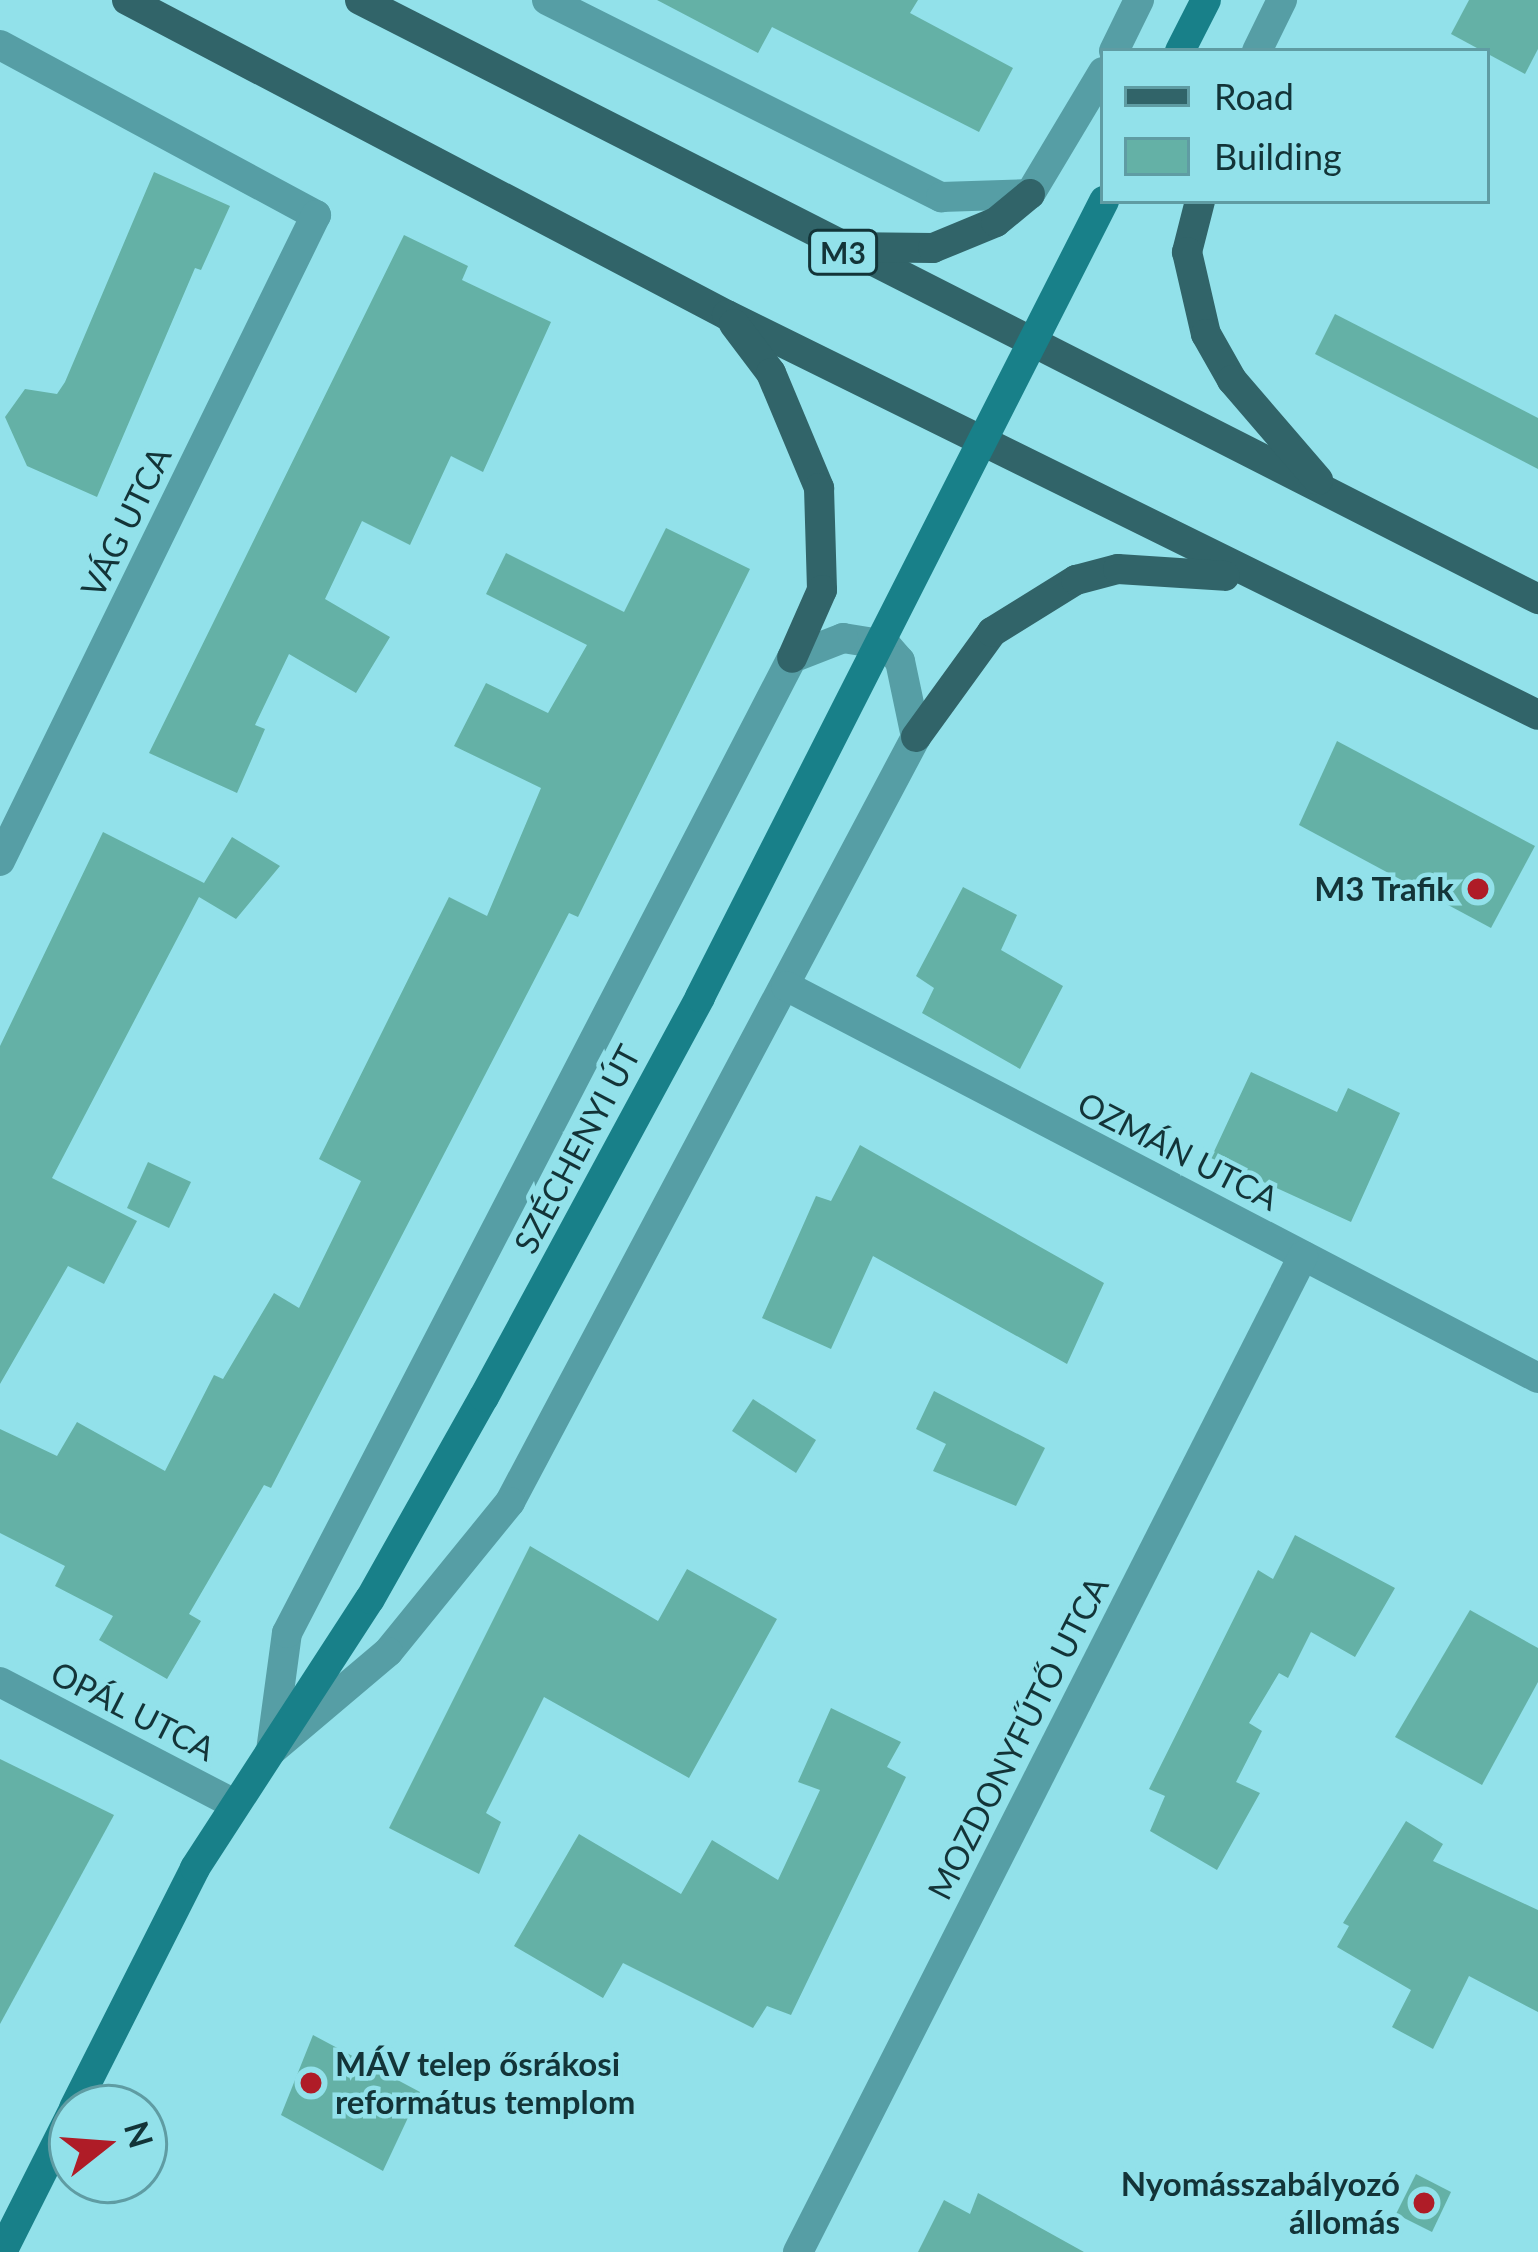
<!DOCTYPE html>
<meta charset="utf-8">
<style>
body{margin:0}
#map{position:relative;width:1538px;height:2252px;overflow:hidden;background:#92e1ea;font-family:Lato,sans-serif}
div>[style]{position:absolute}
[style*='--x']{left:calc(var(--x)*1px);top:calc(var(--y)*1px);width:calc(var(--w)*1px);rotate:calc(var(--a)*1deg)}
.building>*{inset:0;background:#64b1a6}
.street>*{height:30px;margin:-15px;padding:0 15px;transform-origin:15px;border-radius:15px;background:#569ea5}
.secondary>*{height:30px;margin:-15px;padding:0 15px;transform-origin:15px;border-radius:15px;background:#188089}
.primary>*{height:30px;margin:-15px;padding:0 15px;transform-origin:15px;border-radius:15px;background:#316469}
.secondary-bridge>*{height:30px;margin:-15px;padding:0 15px;transform-origin:15px;border-radius:15px;background:#188089}
.dots>*{width:33px;height:33px;translate:-50% -50%;box-sizing:border-box;border:6px solid #92e1ea;border-radius:50%}
span{translate:-50% -50%;white-space:nowrap;text-align:center;line-height:1.15;-webkit-text-stroke:9px #92e1ea;paint-order:stroke}
.shield-label span{padding:3px 9px;background:#92e1ea;border:3px solid;border-radius:9px;-webkit-text-stroke-width:0}
.shield-label{font-size:30px;color:#133438;font-weight:700}
.street-label{font-size:33px;color:#133438}
.poi-label{font-size:33px;color:#133438;font-weight:700}
.right{translate:-100% -50%;text-align:right}
.left{translate:0 -50%;text-align:left}
.legend{position:absolute;left:1100px;top:48px;width:390px;height:156px;box-sizing:border-box;background:#92e1ea;border:3px solid #5f9ca3;margin:0;padding:15px 21px;list-style:none;font-size:36px;color:#133438}
.legend li{display:flex;align-items:center;gap:24px;height:60px}
.legend b{width:60px;border:3px solid #5f9ca3}
.north{position:absolute;left:48px;top:2084px;width:120px;height:120px;box-sizing:border-box;background:#92e1ea;border:3px solid #5f9ca3;border-radius:50%;rotate:73deg;font-size:33px;font-weight:700;line-height:48px;text-align:center;color:#133438}
.north::after{content:'';display:block;margin:auto;width:42px;height:54px;background:#af1c27;clip-path:polygon(50% 0,100% 100%,50% 72%,0 100%)}
</style>
<div id="map">
<div class="building">
<i style="clip-path:polygon(657px 0,918px 0,910px 13px,1013px 68px,979px 132px,772px 27px,758px 53px)"></i>
<i style="clip-path:polygon(1469px 0,1538px 0,1538px 49px,1525px 74px,1451px 34px)"></i>
<i style="clip-path:polygon(154px 172px,230px 206px,201px 270px,195px 268px,97px 497px,27px 466px,5px 417px,25px 389px,57px 394px,65px 382px)"></i>
<i style="clip-path:polygon(404px 235px,468px 266px,462px 280px,551px 322px,483px 472px,451px 456px,410px 545px,362px 521px,325px 599px,390px 637px,356px 693px,289px 654px,255px 725px,265px 729px,237px 793px,149px 753px)"></i>
<i style="clip-path:polygon(1335px 314px,1538px 418px,1538px 469px,1315px 354px)"></i>
<i style="clip-path:polygon(666px 528px,750px 569px,578px 917px,569px 913px,271px 1488px,264px 1485px,189px 1614px,201px 1621px,167px 1679px,99px 1640px,113px 1616px,55px 1586px,65px 1566px,0 1533px,0 1429px,57px 1456px,77px 1422px,165px 1471px,214px 1375px,223px 1379px,274px 1293px,299px 1308px,361px 1181px,319px 1159px,449px 897px,487px 916px,541px 788px,454px 746px,486px 683px,548px 713px,587px 645px,486px 594px,506px 553px,624px 612px)"></i>
<i style="clip-path:polygon(1337px 741px,1535px 846px,1491px 928px,1299px 825px)"></i>
<i style="clip-path:polygon(103px 832px,204px 883px,232px 837px,280px 866px,236px 919px,199px 897px,52px 1178px,137px 1221px,104px 1284px,68px 1266px,0 1384px,0 1046px)"></i>
<i style="clip-path:polygon(963px 887px,1017px 915px,1001px 950px,1063px 986px,1020px 1069px,922px 1013px,934px 988px,916px 976px)"></i>
<i style="clip-path:polygon(1251px 1072px,1337px 1112px,1348px 1088px,1400px 1113px,1351px 1222px,1211px 1158px)"></i>
<i style="clip-path:polygon(860px 1145px,1104px 1283px,1067px 1364px,873px 1256px,831px 1349px,762px 1318px,816px 1196px,831px 1201px)"></i>
<i style="clip-path:polygon(148px 1162px,191px 1182px,169px 1228px,127px 1208px)"></i>
<i style="clip-path:polygon(934px 1391px,1045px 1448px,1016px 1506px,933px 1471px,946px 1444px,916px 1429px)"></i>
<i style="clip-path:polygon(753px 1399px,816px 1440px,796px 1473px,732px 1431px)"></i>
<i style="clip-path:polygon(1295px 1535px,1395px 1588px,1355px 1657px,1311px 1632px,1288px 1678px,1279px 1673px,1249px 1723px,1262px 1731px,1236px 1782px,1260px 1793px,1217px 1870px,1150px 1831px,1165px 1796px,1149px 1789px,1258px 1570px,1273px 1579px)"></i>
<i style="clip-path:polygon(530px 1546px,658px 1621px,687px 1569px,777px 1619px,689px 1778px,544px 1697px,486px 1813px,501px 1822px,479px 1874px,389px 1828px)"></i>
<i style="clip-path:polygon(1470px 1610px,1538px 1648px,1538px 1682px,1482px 1785px,1395px 1737px)"></i>
<i style="clip-path:polygon(831px 1708px,901px 1742px,887px 1767px,906px 1777px,791px 2015px,767px 2006px,753px 2028px,623px 1963px,603px 1998px,514px 1946px,579px 1834px,681px 1894px,712px 1840px,778px 1880px,820px 1790px,798px 1782px)"></i>
<i style="clip-path:polygon(0 1759px,114px 1815px,0 2024px)"></i>
<i style="clip-path:polygon(1406px 1821px,1443px 1844px,1433px 1861px,1538px 1910px,1538px 2012px,1469px 1976px,1433px 2049px,1392px 2027px,1411px 1990px,1337px 1947px,1349px 1926px,1343px 1923px)"></i>
<i style="clip-path:polygon(313px 2035px,420px 2092px,383px 2171px,281px 2115px)"></i>
<i style="clip-path:polygon(1416px 2174px,1451px 2192px,1432px 2232px,1396px 2214px)"></i>
<i style="clip-path:polygon(978px 2193px,1084px 2252px,918px 2252px,944px 2200px,970px 2214px)"></i>
</div>
<div class="street">
<i style="--x:547;--y:0;--w:441;--a:26.6"></i>
<i style="--x:941;--y:197;--w:89;--a:-1.9"></i>
<i style="--x:1030;--y:194;--w:142;--a:-59.1"></i>
<i style="--x:0;--y:45;--w:359;--a:28.3"></i>
<i style="--x:316;--y:215;--w:719;--a:116.07"></i>
<i style="--x:1114;--y:51;--w:57;--a:-63.9"></i>
<i style="--x:1257;--y:51;--w:57;--a:-63.9"></i>
<i style="--x:843;--y:638;--w:44;--a:9.2"></i>
<i style="--x:886;--y:645;--w:21;--a:49"></i>
<i style="--x:900;--y:661;--w:78;--a:78.1"></i>
<i style="--x:916;--y:737;--w:866;--a:117.96"></i>
<i style="--x:510;--y:1502;--w:193;--a:129.1"></i>
<i style="--x:388;--y:1652;--w:153;--a:139.8"></i>
<i style="--x:271;--y:1751;--w:119;--a:-82.3"></i>
<i style="--x:287;--y:1633;--w:1098;--a:-62.62"></i>
<i style="--x:792;--y:658;--w:55;--a:-21.4"></i>
<i style="--x:786;--y:986;--w:848;--a:27.53"></i>
<i style="--x:0;--y:1682;--w:264;--a:27.5"></i>
<i style="--x:798;--y:2252;--w:1117;--a:-63.11"></i>
</div>
<div class="secondary">
<i style="--x:1180;--y:51;--w:57;--a:-63"></i>
<i style="--x:74;--y:2108;--w:269;--a:-63.2"></i>
<i style="--x:195;--y:1868;--w:321;--a:-57"></i>
<i style="--x:370;--y:1599;--w:232;--a:-60.6"></i>
<i style="--x:2;--y:2252;--w:156;--a:-63.3"></i>
</div>
<div class="primary">
<i style="--x:127;--y:0;--w:678;--a:27.7"></i>
<i style="--x:727;--y:315;--w:904;--a:26.25"></i>
<i style="--x:360;--y:0;--w:1322;--a:26.95"></i>
<i style="--x:1200;--y:201;--w:53;--a:104.3"></i>
<i style="--x:1187;--y:252;--w:84;--a:77"></i>
<i style="--x:1206;--y:334;--w:53;--a:60.5"></i>
<i style="--x:1232;--y:380;--w:132;--a:49.3"></i>
<i style="--x:841;--y:247;--w:92;--a:0.6"></i>
<i style="--x:933;--y:248;--w:68;--a:-22.4"></i>
<i style="--x:996;--y:222;--w:44;--a:-39.5"></i>
<i style="--x:734;--y:324;--w:61;--a:52.9"></i>
<i style="--x:771;--y:373;--w:125;--a:67.3"></i>
<i style="--x:819;--y:488;--w:102;--a:88.3"></i>
<i style="--x:822;--y:590;--w:74;--a:113.8"></i>
<i style="--x:916;--y:737;--w:130;--a:-54.1"></i>
<i style="--x:992;--y:632;--w:99;--a:-31.8"></i>
<i style="--x:1076;--y:580;--w:43;--a:-14.7"></i>
<i style="--x:1118;--y:569;--w:107;--a:3.7"></i>
</div>
<div class="secondary-bridge">
<i style="--x:484;--y:1397;--w:455;--a:-61.6"></i>
<i style="--x:700;--y:997;--w:893;--a:-63.09"></i>
</div>
<div class="dots">
<i style="left:1478px;top:889px;background:#af1c27"></i>
<i style="left:311px;top:2083px;background:#af1c27"></i>
<i style="left:1424px;top:2203px;background:#af1c27"></i>
</div>
<div class="shield-label">
<span style="left:843px;top:252px">M3</span>
</div>
<div class="street-label">
<span style="left:126px;top:522px;rotate:-64deg">VÁG UTCA</span>
<span style="left:577px;top:1149px;rotate:-62deg">SZÉCHENYI ÚT</span>
<span style="left:1178px;top:1151px;rotate:27deg">OZMÁN UTCA</span>
<span style="left:133px;top:1711px;rotate:27deg">OPÁL UTCA</span>
<span style="left:1018px;top:1738px;rotate:-63deg">MOZDONYFŰTŐ UTCA</span>
</div>
<div class="poi-label">
<span class="right" style="left:1454px;top:889px">M3 Trafik</span>
<span class="left" style="left:335px;top:2083px">MÁV telep ősrákosi<br>református templom</span>
<span class="right" style="left:1400px;top:2203px">Nyomásszabályozó<br>állomás</span>
</div>
<ul class="legend">
<li><b style="height:15px;background:#316469"></b>Road</li>
<li><b style="height:33px;background:#64b1a6"></b>Building</li>
</ul>
<div class="north">N</div>
</div>
